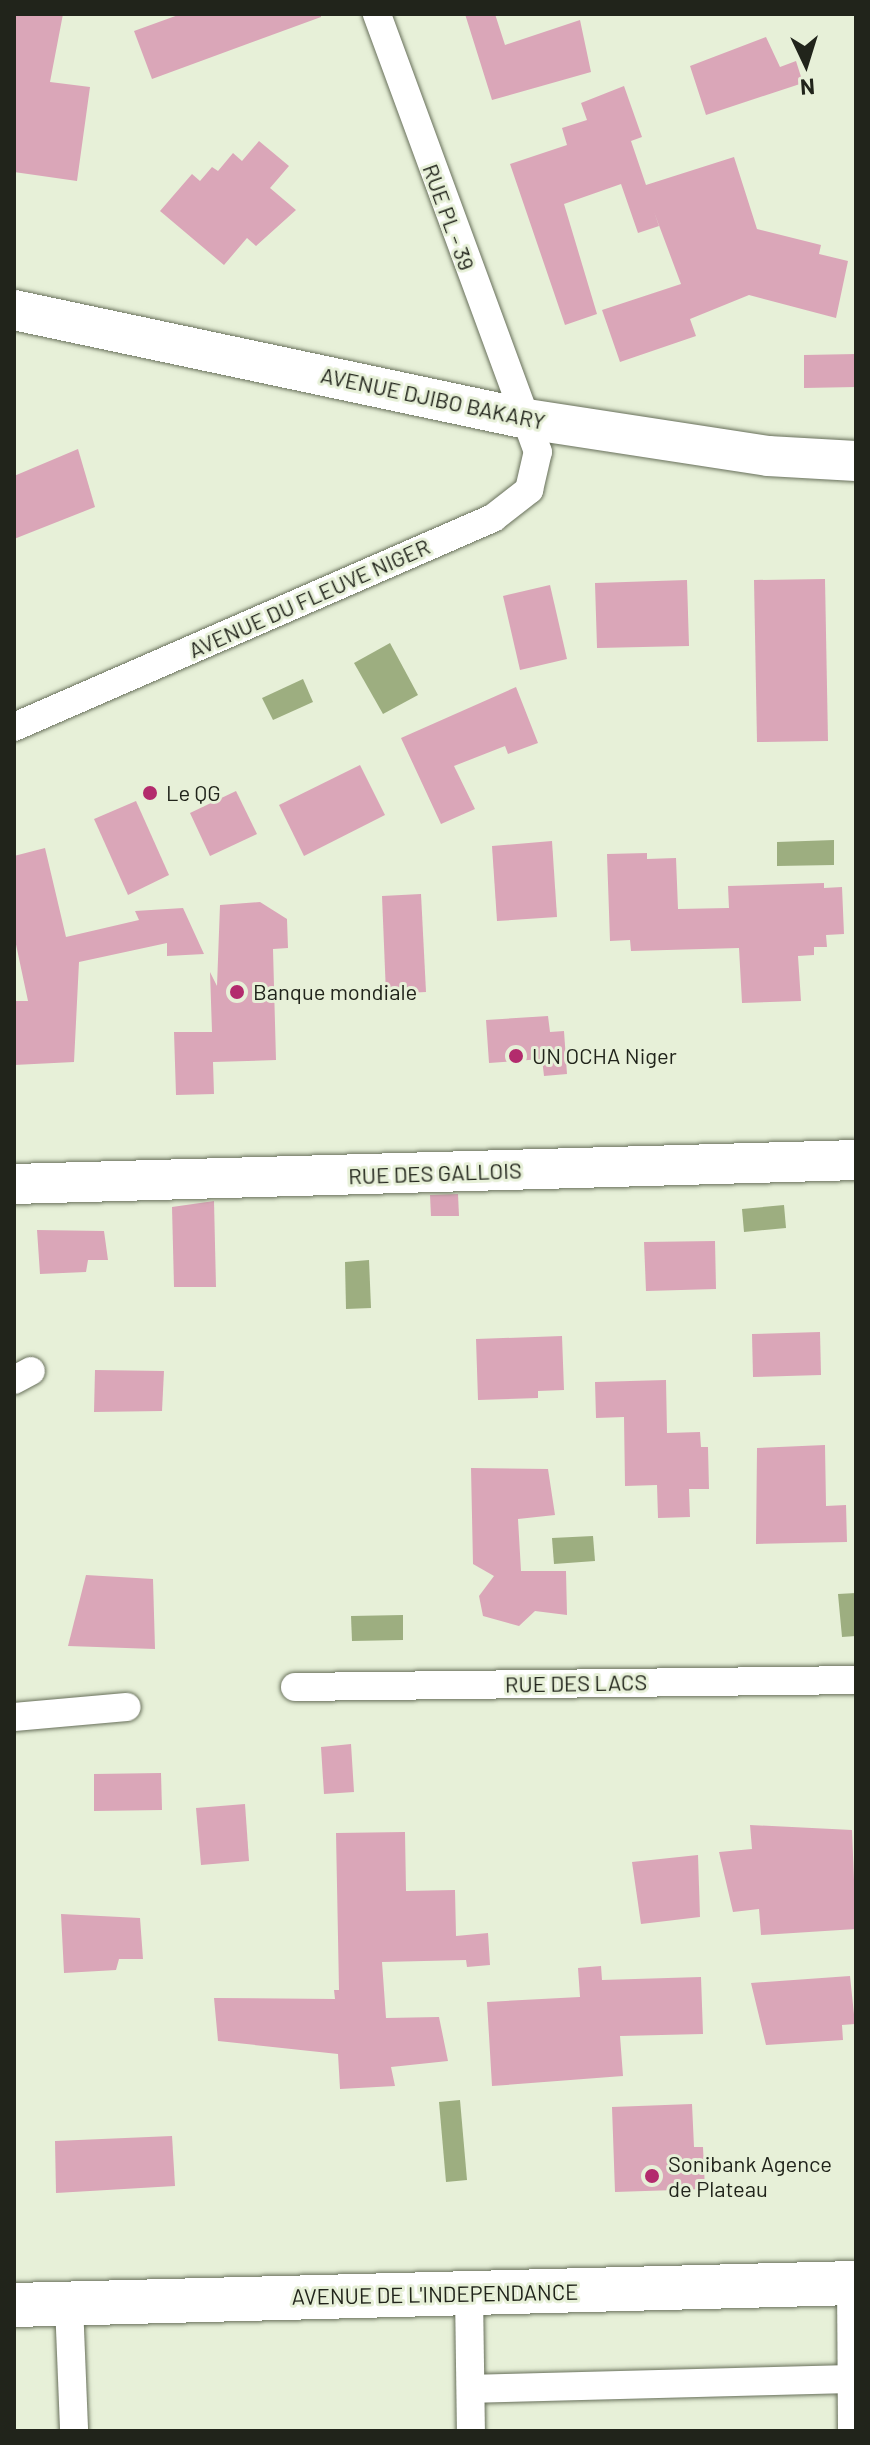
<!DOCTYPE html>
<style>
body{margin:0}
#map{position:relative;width:870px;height:2445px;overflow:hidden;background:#e7f0d8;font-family:Barlow,sans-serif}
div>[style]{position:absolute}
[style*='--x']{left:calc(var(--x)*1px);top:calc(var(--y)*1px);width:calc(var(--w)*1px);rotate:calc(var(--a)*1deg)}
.water>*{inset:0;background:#9dae80}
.building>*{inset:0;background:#daa6b8}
.roads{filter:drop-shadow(0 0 2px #68705b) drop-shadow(0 0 2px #68705b)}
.street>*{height:28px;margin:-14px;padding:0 14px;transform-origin:14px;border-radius:14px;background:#fff}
.secondary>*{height:40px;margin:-20px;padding:0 20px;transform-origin:20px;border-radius:20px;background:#fff}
.highway>*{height:44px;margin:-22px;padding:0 22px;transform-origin:22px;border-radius:22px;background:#fff}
.dots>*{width:22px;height:22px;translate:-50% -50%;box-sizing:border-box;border:4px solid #e7f0d8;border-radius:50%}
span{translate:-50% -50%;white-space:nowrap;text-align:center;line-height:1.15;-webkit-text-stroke:6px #e7f0d8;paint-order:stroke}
.street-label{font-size:22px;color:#21241b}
.poi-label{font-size:22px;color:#21241b}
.left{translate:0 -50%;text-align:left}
.frame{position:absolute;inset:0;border:16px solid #21241b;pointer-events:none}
.north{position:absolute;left:766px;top:24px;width:80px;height:80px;-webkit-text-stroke:6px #e7f0d8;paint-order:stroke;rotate:176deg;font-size:22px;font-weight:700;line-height:32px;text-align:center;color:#21241b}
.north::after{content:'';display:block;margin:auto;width:28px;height:36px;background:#21241b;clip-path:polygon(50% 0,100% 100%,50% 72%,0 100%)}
</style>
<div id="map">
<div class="water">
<i style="clip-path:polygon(390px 643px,418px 695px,383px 714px,354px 663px)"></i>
<i style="clip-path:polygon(303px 679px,313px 702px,273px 720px,262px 698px)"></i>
<i style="clip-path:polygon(834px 840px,834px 865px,777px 866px,777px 842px)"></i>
<i style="clip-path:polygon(784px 1205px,786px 1228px,744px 1232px,742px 1209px)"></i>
<i style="clip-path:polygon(369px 1260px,371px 1308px,346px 1309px,345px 1262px)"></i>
<i style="clip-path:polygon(593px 1536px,595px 1561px,554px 1564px,552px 1538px)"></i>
<i style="clip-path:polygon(856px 1593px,856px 1636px,842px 1637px,838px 1594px)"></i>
<i style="clip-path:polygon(403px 1615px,403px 1640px,352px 1641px,351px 1616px)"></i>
<i style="clip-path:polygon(460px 2100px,467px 2180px,446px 2182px,439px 2102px)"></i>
</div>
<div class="building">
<i style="clip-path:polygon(14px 14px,63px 14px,50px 82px,90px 87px,77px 181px,14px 172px)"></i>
<i style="clip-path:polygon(181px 14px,321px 14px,321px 17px,152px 79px,134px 31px)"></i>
<i style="clip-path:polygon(465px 14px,495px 14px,505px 45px,580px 20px,591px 72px,492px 100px)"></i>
<i style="clip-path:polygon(766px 37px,780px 67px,796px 61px,803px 83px,706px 115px,690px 66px)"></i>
<i style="clip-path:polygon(624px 86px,642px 137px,631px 141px,646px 185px,734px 157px,757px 229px,821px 245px,819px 254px,848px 261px,836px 318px,749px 295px,690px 319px,696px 336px,620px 362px,602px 310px,681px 284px,654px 212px,659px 226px,638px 233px,621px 184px,564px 204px,597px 314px,565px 325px,510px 164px,567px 145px,562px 128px,587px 120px,581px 103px)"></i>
<i style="clip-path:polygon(259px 141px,289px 166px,270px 188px,296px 210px,256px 246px,247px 238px,224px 265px,160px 211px,192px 174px,200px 181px,212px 167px,218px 171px,233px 153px,242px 161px)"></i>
<i style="clip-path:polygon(856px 354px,856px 387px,804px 388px,804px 355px)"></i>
<i style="clip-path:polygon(78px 449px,95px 507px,14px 539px,14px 476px)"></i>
<i style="clip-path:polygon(825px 579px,828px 741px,757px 742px,754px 580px)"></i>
<i style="clip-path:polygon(687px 580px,689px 646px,597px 648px,595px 583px)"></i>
<i style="clip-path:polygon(550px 585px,567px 659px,520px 670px,503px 596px)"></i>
<i style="clip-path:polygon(516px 687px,538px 743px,508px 754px,505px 746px,454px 766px,475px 809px,441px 824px,401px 738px)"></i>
<i style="clip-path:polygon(360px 765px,385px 815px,304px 856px,279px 805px)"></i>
<i style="clip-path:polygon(236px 791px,257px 834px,210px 856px,190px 813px)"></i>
<i style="clip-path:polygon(136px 801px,169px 875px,128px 895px,94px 819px)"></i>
<i style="clip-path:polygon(552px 841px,557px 917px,497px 921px,492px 846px)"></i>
<i style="clip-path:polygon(45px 848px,66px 937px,139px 920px,135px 911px,183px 908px,204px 954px,167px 956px,167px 943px,79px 962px,74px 1062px,14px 1065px,14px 1001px,28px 1001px,14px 935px,14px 856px)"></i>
<i style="clip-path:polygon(647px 853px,647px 859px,676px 858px,678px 909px,729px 908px,728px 886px,824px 883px,824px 888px,842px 887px,844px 934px,826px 935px,827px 947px,814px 947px,814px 955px,798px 956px,801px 1001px,742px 1003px,739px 948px,631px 951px,630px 940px,610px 941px,607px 854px)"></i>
<i style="clip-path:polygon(421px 894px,426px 992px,386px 994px,382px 896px)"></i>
<i style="clip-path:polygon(260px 902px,287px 919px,288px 948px,273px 949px,276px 1060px,213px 1062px,214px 1094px,176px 1095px,174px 1032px,212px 1032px,210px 972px,217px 986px,220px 905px)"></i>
<i style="clip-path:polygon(548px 1016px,550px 1032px,564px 1031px,567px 1074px,544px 1076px,542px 1059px,489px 1063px,486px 1020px)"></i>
<i style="clip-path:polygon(458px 1194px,459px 1216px,431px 1216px,430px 1195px)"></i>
<i style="clip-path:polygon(214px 1201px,216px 1287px,174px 1287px,172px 1207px)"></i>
<i style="clip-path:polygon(37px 1230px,104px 1231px,108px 1260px,88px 1260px,86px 1272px,40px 1274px)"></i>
<i style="clip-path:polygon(715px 1241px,716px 1289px,646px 1291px,644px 1242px)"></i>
<i style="clip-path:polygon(820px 1332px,821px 1375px,753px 1377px,752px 1334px)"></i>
<i style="clip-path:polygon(562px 1336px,564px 1390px,538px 1391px,538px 1398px,478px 1400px,476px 1339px)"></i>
<i style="clip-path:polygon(95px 1370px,164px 1371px,162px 1411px,94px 1412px)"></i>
<i style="clip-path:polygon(666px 1380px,667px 1433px,700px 1432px,701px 1447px,708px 1447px,709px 1489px,689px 1489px,690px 1517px,658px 1518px,657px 1485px,625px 1486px,624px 1417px,596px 1418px,595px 1382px)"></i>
<i style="clip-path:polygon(825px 1445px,826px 1506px,846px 1505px,847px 1542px,756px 1544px,757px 1448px)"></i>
<i style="clip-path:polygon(471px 1468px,548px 1469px,555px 1515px,518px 1519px,521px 1571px,566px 1571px,567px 1615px,535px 1611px,519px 1626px,483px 1616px,479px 1596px,494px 1576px,473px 1564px)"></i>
<i style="clip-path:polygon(86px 1575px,153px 1579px,155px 1649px,68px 1646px)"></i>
<i style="clip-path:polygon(351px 1744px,354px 1792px,324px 1794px,321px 1747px)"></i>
<i style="clip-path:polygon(161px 1773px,162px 1810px,94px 1811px,94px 1774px)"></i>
<i style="clip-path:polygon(245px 1804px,249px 1861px,201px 1865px,196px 1808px)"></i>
<i style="clip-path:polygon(750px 1825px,852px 1830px,856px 1929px,761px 1935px,759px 1909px,733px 1912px,719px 1852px,752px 1849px)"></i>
<i style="clip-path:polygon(405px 1832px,406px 1891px,455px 1890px,456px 1936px,488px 1933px,490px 1965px,467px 1967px,466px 1960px,382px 1962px,386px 2018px,439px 2017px,448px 2061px,391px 2067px,395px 2086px,340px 2089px,338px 2054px,218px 2041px,214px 1998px,335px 1999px,334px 1990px,339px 1990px,336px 1833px)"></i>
<i style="clip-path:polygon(698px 1855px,700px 1917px,641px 1924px,632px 1862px)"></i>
<i style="clip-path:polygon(61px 1914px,140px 1918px,143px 1959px,119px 1959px,116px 1970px,64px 1973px)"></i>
<i style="clip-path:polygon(601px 1966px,602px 1980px,701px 1977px,703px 2034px,620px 2036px,623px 2076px,492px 2086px,487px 2002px,580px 1997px,578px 1968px)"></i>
<i style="clip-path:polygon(850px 1976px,855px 2024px,842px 2025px,843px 2040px,766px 2045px,751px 1983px)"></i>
<i style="clip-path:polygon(692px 2104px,694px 2147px,703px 2147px,705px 2189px,615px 2192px,612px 2107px)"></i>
<i style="clip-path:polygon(172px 2136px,175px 2186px,56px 2193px,55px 2141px)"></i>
</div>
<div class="roads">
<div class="street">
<i style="--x:14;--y:727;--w:523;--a:-23.57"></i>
<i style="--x:493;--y:518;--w:46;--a:-37.9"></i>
<i style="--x:529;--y:490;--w:39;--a:-77"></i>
<i style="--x:538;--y:452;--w:467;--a:-110.2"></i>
<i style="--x:14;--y:1380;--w:19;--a:-28"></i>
<i style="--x:295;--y:1687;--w:561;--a:-0.71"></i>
<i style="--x:14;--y:1717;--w:113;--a:-5.1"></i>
<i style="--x:851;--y:2283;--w:148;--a:89.6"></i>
<i style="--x:469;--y:2293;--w:138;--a:89.2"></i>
<i style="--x:69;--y:2304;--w:127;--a:87.7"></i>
<i style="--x:471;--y:2389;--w:385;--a:-1.5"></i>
</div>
<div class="secondary">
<i style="--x:14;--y:310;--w:524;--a:12"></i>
<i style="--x:527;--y:419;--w:244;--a:8.7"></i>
<i style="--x:768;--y:456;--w:88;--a:3.3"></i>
<i style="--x:14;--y:1184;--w:842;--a:-1.63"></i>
</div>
<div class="highway">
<i style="--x:14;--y:2305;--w:842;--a:-1.5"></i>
</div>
</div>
<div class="dots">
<i style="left:150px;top:793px;background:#b32b6d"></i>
<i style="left:237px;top:992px;background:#b32b6d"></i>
<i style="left:516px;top:1056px;background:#b32b6d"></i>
<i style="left:652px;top:2176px;background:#b32b6d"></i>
</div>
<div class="street-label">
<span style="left:449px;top:217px;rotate:70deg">RUE PL - 39</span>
<span style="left:433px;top:398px;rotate:12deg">AVENUE DJIBO BAKARY</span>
<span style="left:309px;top:598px;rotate:-24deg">AVENUE DU FLEUVE NIGER</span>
<span style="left:435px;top:1173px;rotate:-2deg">RUE DES GALLOIS</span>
<span style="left:576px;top:1683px;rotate:-1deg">RUE DES LACS</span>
<span style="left:435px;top:2294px;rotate:-1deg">AVENUE DE L'INDEPENDANCE</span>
</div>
<div class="poi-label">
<span class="left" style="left:166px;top:793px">Le QG</span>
<span class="left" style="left:253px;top:992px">Banque mondiale</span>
<span class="left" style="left:532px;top:1056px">UN OCHA Niger</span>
<span class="left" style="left:668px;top:2176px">Sonibank Agence<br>de Plateau</span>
</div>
<div class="frame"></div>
<div class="north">N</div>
</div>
